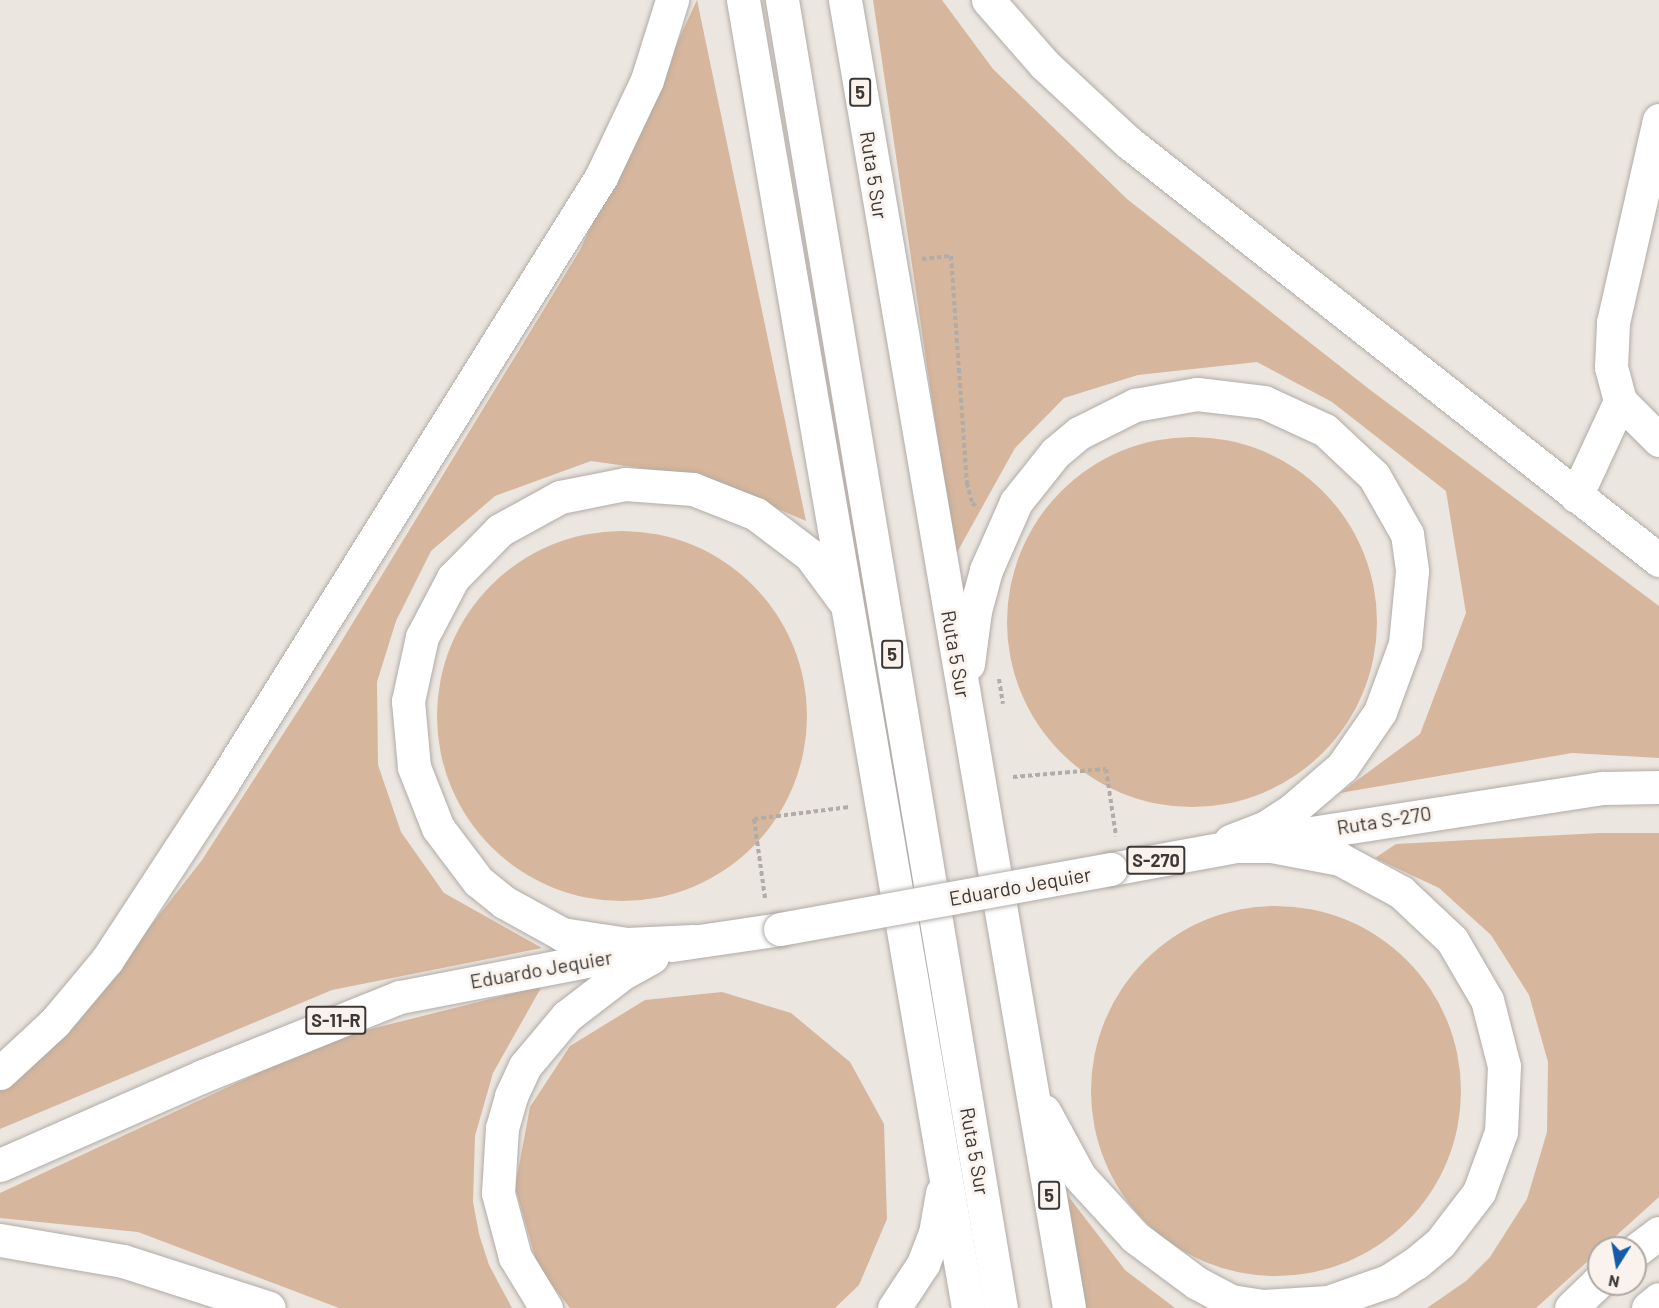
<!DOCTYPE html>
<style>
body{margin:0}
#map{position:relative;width:1659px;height:1308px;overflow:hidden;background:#ece6e0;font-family:Barlow,sans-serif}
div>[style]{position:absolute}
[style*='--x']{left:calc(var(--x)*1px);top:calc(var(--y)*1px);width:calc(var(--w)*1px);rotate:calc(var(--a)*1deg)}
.green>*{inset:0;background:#d6b69c}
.round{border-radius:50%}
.path>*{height:4px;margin-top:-2px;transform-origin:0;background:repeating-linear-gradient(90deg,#b1aca7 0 4.5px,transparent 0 7.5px)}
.roads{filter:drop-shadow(0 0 2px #b1aba6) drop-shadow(0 0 2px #b1aba6)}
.street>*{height:33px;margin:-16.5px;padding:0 16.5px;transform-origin:16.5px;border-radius:16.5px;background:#fff}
.secondary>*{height:33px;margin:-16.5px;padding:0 16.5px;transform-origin:16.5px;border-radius:16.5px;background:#fff}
.highway>*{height:33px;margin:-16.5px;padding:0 16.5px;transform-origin:16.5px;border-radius:16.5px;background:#fff}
.bridges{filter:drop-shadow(0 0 2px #b1aba6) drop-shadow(0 0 2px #b1aba6)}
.highway-bridge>*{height:33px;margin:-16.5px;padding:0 16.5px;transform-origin:16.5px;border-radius:16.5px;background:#fff}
span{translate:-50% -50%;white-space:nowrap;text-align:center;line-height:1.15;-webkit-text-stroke:6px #faf3ed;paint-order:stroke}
.shield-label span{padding:2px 4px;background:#faf3ed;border:2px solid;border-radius:4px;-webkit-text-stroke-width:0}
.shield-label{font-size:18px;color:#3b3836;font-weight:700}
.street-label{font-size:20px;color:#3b3836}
.north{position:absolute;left:1587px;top:1236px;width:60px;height:60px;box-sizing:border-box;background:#faf3ed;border:2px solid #aea8a4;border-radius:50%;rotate:191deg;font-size:16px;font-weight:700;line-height:24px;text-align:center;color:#3b3836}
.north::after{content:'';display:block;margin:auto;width:21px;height:27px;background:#155aaa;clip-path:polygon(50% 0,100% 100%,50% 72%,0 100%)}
</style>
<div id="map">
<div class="green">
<i style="clip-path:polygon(697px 0,806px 521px,704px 477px,591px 461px,495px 496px,431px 551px,396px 621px,377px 682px,378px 765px,401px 832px,444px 893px,542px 948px,332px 990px,0 1129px,0 1085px,68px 1032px,202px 860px,321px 675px,580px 250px)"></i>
<i style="clip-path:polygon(873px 0,942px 0,993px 69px,1127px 199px,1369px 389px,1659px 606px,1659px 758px,1572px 753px,1340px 793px,1420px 734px,1466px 613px,1446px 491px,1332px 402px,1257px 362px,1138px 375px,1064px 398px,1015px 448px,955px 556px)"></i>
<i class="round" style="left:1007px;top:437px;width:370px;height:370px"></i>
<i class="round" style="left:437px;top:531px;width:370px;height:370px"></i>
<i style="clip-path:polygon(1600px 833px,1659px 833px,1659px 1197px,1536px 1308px,1427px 1308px,1466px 1281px,1490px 1257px,1527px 1199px,1547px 1132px,1548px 1062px,1529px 995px,1491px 935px,1439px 888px,1375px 858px,1396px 844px)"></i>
<i class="round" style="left:1091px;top:906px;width:370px;height:370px"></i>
<i style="clip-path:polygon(542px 986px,493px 1073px,475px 1136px,473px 1202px,479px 1234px,489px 1265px,512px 1308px,339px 1308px,138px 1232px,0 1218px,0 1193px,331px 1039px)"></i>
<i style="clip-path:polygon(722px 992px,791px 1013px,850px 1062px,884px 1124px,887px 1219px,859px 1285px,835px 1308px,570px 1308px,538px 1267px,515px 1187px,530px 1107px,570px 1046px,645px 1000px)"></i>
<i style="clip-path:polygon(1062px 1188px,1125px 1270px,1175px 1308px,1083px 1308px)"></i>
</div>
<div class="path">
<i style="--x:922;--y:259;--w:29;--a:-6"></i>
<i style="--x:951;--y:256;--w:228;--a:86"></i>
<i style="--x:967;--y:483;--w:21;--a:76"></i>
<i style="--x:972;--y:503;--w:8;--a:40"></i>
<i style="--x:999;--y:679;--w:25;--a:81"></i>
<i style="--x:1013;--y:777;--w:93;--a:-4.9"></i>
<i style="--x:1106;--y:769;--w:68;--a:81.5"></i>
<i style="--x:765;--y:898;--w:80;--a:-97.9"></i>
<i style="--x:754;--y:819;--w:96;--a:-7.2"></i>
</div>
<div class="roads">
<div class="street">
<i style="--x:1648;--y:1308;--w:14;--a:-39"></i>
</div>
<div class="secondary">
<i style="--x:1659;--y:120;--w:208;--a:102.8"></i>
<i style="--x:1613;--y:323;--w:44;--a:92.6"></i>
<i style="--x:1611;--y:367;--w:35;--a:75"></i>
<i style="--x:1620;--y:401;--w:55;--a:45"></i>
<i style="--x:1576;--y:496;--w:105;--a:-65.1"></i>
<i style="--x:1253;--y:842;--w:354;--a:-8.8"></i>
<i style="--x:1603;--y:788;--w:56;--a:-1"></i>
</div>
<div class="highway">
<i style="--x:743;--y:0;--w:1327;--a:80.24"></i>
<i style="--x:782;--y:0;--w:1326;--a:80.5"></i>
<i style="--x:845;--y:0;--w:1327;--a:80.28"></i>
<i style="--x:988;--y:0;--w:86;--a:48.8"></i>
<i style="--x:1045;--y:65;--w:113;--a:42.9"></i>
<i style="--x:1128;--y:142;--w:676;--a:38.21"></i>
<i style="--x:968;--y:664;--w:53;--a:-82.5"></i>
<i style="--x:975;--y:611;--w:42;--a:-75"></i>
<i style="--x:986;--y:570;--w:74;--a:-66.2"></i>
<i style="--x:1016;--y:502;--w:63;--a:-51.5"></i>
<i style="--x:1055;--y:453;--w:31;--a:-40"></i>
<i style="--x:1079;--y:433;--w:63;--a:-26.6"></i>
<i style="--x:1135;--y:405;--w:63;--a:-10.1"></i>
<i style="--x:1197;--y:394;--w:67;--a:6.8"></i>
<i style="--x:1264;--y:402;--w:67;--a:24.7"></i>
<i style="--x:1325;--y:430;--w:67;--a:43.2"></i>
<i style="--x:1374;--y:476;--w:67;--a:60.4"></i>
<i style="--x:1407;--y:534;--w:37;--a:82"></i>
<i style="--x:1412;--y:571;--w:73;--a:95.5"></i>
<i style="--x:1405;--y:644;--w:72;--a:110.2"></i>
<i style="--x:1380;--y:712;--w:67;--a:124.6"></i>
<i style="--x:1342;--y:767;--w:66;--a:139.3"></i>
<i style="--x:1292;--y:810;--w:33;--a:147"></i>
<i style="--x:1264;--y:828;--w:36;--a:159"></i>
<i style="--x:693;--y:941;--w:66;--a:177.4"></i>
<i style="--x:627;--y:944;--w:66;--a:-171.3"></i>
<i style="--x:562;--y:934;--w:66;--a:-151.1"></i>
<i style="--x:504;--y:902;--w:33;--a:-141"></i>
<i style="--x:478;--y:881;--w:66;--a:-127"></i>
<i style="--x:438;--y:828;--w:66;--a:-111.5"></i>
<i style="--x:414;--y:767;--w:66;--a:-95.2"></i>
<i style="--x:408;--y:701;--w:66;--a:-77.7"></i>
<i style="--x:422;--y:637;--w:67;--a:-62.3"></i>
<i style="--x:453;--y:578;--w:67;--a:-45.6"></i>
<i style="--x:500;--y:530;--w:68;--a:-28.8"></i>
<i style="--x:560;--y:497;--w:66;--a:-11.3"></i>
<i style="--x:625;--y:484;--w:68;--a:4.2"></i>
<i style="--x:693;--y:489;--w:68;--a:21.6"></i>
<i style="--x:756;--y:514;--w:68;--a:37.2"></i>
<i style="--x:810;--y:555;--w:57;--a:53.5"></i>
<i style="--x:672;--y:945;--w:109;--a:-8.4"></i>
<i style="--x:0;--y:1073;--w:75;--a:-42.8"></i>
<i style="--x:55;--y:1022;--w:81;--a:-50"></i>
<i style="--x:107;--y:960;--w:210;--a:-56.8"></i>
<i style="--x:222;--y:784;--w:716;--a:-58.02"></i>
<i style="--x:601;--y:177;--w:107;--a:-64.6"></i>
<i style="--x:647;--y:80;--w:84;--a:-72.6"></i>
<i style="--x:1044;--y:1111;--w:75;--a:61.4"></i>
<i style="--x:1080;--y:1177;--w:81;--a:47.5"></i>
<i style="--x:1135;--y:1237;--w:77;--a:36.6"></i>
<i style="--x:1197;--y:1283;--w:38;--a:28"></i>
<i style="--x:1231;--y:1301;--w:32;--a:9"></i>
<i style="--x:1263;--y:1306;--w:65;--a:-3.5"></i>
<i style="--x:1328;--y:1302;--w:64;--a:-19.3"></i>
<i style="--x:1388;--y:1281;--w:33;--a:-33"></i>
<i style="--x:1416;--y:1263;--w:31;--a:-40"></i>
<i style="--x:1440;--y:1243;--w:64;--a:-52.6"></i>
<i style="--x:1479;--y:1192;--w:64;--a:-69.9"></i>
<i style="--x:1501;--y:1132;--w:66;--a:-87.4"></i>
<i style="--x:1504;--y:1066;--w:68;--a:-104.4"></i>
<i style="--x:1487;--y:1000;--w:69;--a:-120.3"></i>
<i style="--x:1452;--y:940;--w:70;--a:-136.7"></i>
<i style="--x:1401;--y:892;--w:69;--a:-151.6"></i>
<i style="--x:1340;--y:859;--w:70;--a:-169.3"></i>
<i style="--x:1271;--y:846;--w:35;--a:180"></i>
<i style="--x:1236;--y:846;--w:127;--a:169.6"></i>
<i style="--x:0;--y:1165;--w:222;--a:-23.7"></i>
<i style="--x:203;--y:1076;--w:212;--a:-21.9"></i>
<i style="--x:400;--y:997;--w:228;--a:-10.9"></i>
<i style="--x:0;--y:1240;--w:125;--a:9.7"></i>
<i style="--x:123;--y:1261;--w:153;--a:17.8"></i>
<i style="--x:1635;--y:1251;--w:30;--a:-37"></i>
<i style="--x:546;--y:1308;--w:60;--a:-121.3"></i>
<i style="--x:515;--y:1257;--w:66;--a:-104.9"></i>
<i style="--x:498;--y:1193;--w:65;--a:-86.5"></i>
<i style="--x:502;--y:1128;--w:33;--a:-74"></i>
<i style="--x:511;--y:1096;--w:33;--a:-65"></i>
<i style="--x:525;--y:1066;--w:65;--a:-50"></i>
<i style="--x:567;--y:1016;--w:71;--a:-37.5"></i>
<i style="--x:623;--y:973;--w:33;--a:-29"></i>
<i style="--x:894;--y:1308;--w:53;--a:-56.6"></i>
<i style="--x:923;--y:1264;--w:33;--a:-69"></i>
<i style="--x:935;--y:1233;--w:41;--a:-80.1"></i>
<i style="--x:1571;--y:1308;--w:39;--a:-44"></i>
</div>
</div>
<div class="bridges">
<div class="highway-bridge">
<i style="--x:780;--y:929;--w:336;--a:-10.3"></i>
</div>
</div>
<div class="shield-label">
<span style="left:860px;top:92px">5</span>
<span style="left:892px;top:654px">5</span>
<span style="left:1156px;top:860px">S-270</span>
<span style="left:336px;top:1020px">S-11-R</span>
<span style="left:1049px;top:1195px">5</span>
</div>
<div class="street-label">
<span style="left:874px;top:175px;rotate:81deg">Ruta 5 Sur</span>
<span style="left:956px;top:654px;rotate:80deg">Ruta 5 Sur</span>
<span style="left:1384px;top:820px;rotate:-9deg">Ruta S-270</span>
<span style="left:1020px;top:886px;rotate:-10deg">Eduardo Jequier</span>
<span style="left:541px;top:969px;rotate:-10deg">Eduardo Jequier</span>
<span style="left:975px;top:1151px;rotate:80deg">Ruta 5 Sur</span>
</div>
<div class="north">N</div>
</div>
